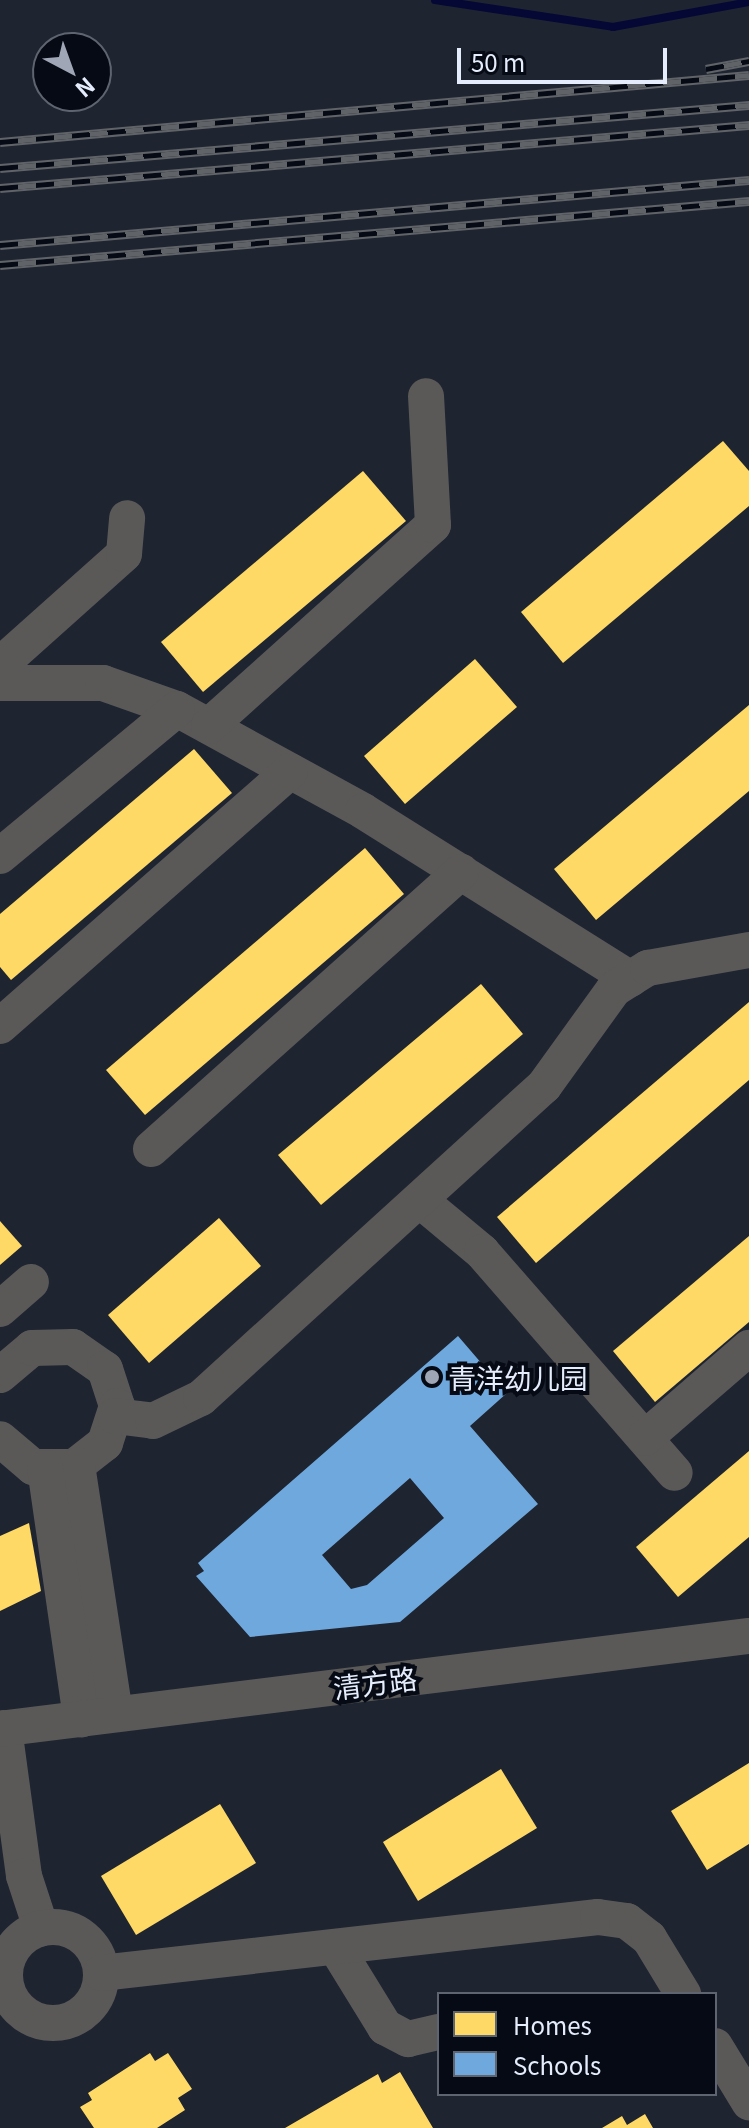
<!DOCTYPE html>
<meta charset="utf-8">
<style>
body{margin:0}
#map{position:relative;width:749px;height:2128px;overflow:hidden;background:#1e2430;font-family:Georgia,"Noto Sans SC",serif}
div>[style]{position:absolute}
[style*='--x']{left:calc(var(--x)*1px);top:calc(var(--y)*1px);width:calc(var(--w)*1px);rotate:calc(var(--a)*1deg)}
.homes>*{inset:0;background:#ffd966}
.schools>*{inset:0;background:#6fa8dc}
.stream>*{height:8px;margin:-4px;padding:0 4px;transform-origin:4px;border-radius:4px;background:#050735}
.minor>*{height:36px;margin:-18px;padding:0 18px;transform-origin:18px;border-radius:18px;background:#5a5958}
.minor>.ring{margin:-18px;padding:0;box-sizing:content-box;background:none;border:36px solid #5a5958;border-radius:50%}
.rail>*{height:9px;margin-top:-4.5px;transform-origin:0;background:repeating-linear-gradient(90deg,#060a14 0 18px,#606367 0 36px);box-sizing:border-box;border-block:2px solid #606367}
.dots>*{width:22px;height:22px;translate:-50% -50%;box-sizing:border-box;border:4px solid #060a14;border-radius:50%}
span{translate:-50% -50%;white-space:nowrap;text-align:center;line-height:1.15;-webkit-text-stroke:8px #060a14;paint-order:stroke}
.poi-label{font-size:28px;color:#e5ecfc}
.left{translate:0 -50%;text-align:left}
.street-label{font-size:28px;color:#e5ecfc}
.legend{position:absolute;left:437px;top:1992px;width:280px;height:104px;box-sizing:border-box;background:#060a14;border:2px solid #5f6471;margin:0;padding:10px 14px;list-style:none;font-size:24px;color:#e5ecfc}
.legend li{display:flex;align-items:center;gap:16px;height:40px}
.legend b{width:40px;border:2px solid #5f6471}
.north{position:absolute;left:32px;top:32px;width:80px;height:80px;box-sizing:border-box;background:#060a14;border:2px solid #5f6471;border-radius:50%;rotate:139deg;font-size:22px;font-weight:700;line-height:32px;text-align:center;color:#e5ecfc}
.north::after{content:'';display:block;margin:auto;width:28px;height:36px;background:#9fa6b5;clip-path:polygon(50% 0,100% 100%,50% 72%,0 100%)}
.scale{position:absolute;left:457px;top:48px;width:210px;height:36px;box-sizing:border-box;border:4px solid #e5ecfc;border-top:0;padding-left:10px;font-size:24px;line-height:28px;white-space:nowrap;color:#e5ecfc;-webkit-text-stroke:6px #060a14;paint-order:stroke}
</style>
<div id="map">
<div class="homes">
<i style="clip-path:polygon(723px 441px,749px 471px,749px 506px,563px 663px,521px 612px)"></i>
<i style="clip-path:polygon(363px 471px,406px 521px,203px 692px,161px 642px)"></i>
<i style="clip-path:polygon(475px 659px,517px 707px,405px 804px,364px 756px)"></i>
<i style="clip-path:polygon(749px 705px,749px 791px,596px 920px,554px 869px)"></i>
<i style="clip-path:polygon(194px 749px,232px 793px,11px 980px,0 967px,0 914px)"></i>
<i style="clip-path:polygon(365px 848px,404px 894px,145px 1115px,106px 1070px)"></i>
<i style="clip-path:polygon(481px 984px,523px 1034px,321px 1205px,278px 1155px)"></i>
<i style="clip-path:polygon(749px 1002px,749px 1080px,536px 1263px,497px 1217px)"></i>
<i style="clip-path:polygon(219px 1218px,261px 1266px,149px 1363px,108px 1315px)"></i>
<i style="clip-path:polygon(0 1221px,22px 1246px,0 1265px)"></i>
<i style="clip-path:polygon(749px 1236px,749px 1322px,655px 1402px,613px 1351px)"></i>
<i style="clip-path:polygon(749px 1451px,749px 1537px,678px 1597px,636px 1547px)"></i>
<i style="clip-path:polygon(29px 1523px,41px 1591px,0 1611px,0 1536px)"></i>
<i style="clip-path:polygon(749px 1763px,749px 1844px,707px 1870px,671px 1811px)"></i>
<i style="clip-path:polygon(501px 1769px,537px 1828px,418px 1901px,383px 1842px)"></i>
<i style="clip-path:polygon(220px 1804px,256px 1863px,136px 1935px,101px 1876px)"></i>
<i style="clip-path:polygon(150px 2053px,155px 2061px,168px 2053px,192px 2089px,178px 2098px,185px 2110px,157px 2128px,94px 2128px,80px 2107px,92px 2100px,88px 2093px)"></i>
<i style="clip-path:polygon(400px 2072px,433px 2128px,285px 2128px,378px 2074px,382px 2083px)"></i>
<i style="clip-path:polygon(645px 2114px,653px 2128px,602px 2128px,622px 2116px,627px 2125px)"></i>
</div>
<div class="schools">
<i style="clip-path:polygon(evenodd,458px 1336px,507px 1393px,470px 1426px,538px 1504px,400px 1622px,250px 1637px,196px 1576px,204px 1571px,198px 1563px,458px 1336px,410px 1478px,444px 1518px,367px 1585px,351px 1589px,322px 1555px,410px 1478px)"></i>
</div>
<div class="stream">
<i style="--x:435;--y:0;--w:180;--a:8.6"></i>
<i style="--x:613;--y:27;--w:138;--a:-10.4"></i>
</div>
<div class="minor">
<i style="--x:0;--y:665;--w:166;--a:-41.8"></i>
<i style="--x:124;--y:554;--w:36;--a:-85"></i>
<i style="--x:0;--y:683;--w:103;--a:0"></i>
<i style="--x:103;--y:683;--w:78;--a:19.4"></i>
<i style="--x:177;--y:709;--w:212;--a:28.7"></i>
<i style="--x:363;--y:811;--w:316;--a:32.1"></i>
<i style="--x:209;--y:726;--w:301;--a:-41.9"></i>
<i style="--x:433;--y:525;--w:129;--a:-93.1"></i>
<i style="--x:0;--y:856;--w:230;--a:-39.7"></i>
<i style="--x:0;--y:1026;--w:386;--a:-41.3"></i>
<i style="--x:151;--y:1149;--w:416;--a:-41.8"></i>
<i style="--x:422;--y:1202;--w:78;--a:39.8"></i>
<i style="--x:482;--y:1252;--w:293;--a:48.9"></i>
<i style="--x:0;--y:1309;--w:41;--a:-41.1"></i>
<i style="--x:0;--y:1375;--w:42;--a:-40.2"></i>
<i style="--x:32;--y:1348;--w:41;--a:-1.4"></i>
<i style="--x:73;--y:1347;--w:39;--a:35"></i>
<i style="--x:105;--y:1369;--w:39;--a:72"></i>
<i style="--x:117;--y:1406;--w:39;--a:108"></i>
<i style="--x:105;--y:1443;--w:39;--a:142"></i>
<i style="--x:74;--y:1467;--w:41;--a:180"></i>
<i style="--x:33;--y:1467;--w:43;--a:-139.7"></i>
<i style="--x:115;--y:1416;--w:38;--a:7"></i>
<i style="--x:153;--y:1421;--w:53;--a:-25.6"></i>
<i style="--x:201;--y:1398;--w:464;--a:-42.3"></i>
<i style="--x:544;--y:1086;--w:120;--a:-54.2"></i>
<i style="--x:614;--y:989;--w:40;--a:-32"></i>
<i style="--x:648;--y:968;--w:103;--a:-10.1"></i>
<i style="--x:645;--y:1438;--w:138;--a:-40.9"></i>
<i style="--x:77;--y:1465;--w:252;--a:81.3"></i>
<i style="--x:45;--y:1468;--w:254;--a:81.8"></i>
<i style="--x:4;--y:1728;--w:149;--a:82.3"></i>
<i style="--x:24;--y:1876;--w:55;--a:71.9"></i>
<i style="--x:0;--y:1729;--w:755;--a:-7.08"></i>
<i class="ring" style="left:5px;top:1927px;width:60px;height:60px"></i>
<i style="--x:337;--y:1949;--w:92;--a:58.4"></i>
<i style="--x:385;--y:2027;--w:26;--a:28"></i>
<i style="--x:408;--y:2039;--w:32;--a:-13"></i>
<i style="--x:101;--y:1973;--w:500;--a:-6.43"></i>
<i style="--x:598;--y:1917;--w:29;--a:8"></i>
<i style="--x:627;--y:1921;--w:28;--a:38"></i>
<i style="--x:649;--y:1938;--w:66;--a:58.7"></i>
<i style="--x:715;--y:2046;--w:66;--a:58.7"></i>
</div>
<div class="rail">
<i style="--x:706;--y:69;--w:44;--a:-10.5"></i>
<i style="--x:0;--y:142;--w:752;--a:-5.11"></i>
<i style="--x:0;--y:168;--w:752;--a:-4.81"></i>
<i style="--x:0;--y:188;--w:752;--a:-4.81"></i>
<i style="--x:0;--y:245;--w:752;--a:-4.96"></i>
<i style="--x:0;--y:265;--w:752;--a:-4.88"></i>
</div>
<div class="dots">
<i style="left:432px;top:1377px;background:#9fa6b5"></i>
</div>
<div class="poi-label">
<span class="left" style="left:448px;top:1377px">青洋幼儿园</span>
</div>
<div class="street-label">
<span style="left:375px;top:1682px;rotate:-7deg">清方路</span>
</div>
<ul class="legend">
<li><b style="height:22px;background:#ffd966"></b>Homes</li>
<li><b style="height:22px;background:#6fa8dc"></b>Schools</li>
</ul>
<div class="north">N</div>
<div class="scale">50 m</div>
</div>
